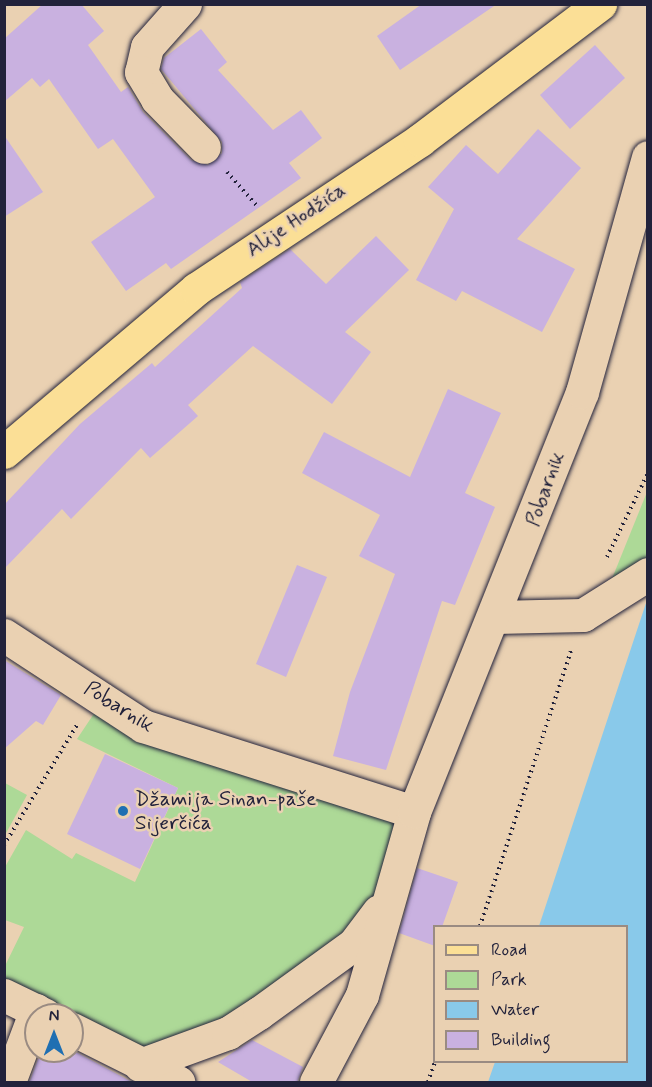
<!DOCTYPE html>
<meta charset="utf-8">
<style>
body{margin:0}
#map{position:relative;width:652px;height:1087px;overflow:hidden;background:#ead1b2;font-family:Mynerve,sans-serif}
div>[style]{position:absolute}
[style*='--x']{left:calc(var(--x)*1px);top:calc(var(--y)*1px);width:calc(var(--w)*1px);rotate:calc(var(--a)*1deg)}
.green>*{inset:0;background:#add997}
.water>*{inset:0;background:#89c9ea}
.building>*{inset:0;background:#c9b1e0}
.path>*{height:4px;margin-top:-2px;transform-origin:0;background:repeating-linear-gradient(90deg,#22223b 0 1.5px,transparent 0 6px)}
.roads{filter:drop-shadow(0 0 2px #22223b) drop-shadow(0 0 2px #22223b)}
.minor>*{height:33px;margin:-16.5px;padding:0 16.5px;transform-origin:16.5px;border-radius:16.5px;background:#ead1b2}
.major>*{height:33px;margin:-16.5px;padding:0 16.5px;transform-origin:16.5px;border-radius:16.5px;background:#fbdf96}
.dots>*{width:16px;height:16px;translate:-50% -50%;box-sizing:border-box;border:3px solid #ead1b2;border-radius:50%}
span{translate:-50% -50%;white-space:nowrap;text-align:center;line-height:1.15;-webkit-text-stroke:5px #ead1b2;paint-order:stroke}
.street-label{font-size:21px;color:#22223b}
.poi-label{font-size:21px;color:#22223b}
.left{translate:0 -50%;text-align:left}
.frame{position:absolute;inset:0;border:6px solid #22223b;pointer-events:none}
.legend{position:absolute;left:433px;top:925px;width:195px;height:138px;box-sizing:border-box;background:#ead1b2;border:2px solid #9a8b82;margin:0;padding:8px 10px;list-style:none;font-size:18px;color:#22223b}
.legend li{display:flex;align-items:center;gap:12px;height:30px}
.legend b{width:30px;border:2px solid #9a8b82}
.north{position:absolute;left:24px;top:1003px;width:60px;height:60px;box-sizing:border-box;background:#ead1b2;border:2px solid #9a8b82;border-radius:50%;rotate:0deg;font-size:16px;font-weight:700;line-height:24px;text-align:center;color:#22223b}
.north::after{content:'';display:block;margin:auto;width:21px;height:27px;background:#1f6fb2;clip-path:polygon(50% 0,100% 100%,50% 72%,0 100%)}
</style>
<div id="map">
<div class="green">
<i style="clip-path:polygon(647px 492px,647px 570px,605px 596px)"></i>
<i style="clip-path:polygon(101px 703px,412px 818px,354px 944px,140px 1065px,72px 1015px,45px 1015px,5px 995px,4px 968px,24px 927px,5px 920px,5px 867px,26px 830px,72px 859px,76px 853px,135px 882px,178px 788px,77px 739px)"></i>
<i style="clip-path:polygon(5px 783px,27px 795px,5px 835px)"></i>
</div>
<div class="water">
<i style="clip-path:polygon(647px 600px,647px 1082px,488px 1082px,495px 1062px,626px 1062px,626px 926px,539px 926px)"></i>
</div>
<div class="building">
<i style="clip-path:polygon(43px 4px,81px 4px,104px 31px,88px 45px,121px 92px,128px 87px,143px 112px,191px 160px,208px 165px,222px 153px,222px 142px,161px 69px,164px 58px,201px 29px,227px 62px,218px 70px,273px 130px,301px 110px,322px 138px,289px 163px,301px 178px,171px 269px,166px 263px,126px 291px,91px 242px,155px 197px,113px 139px,98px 149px,49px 79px,40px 87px,32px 78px,4px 102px,4px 39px)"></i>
<i style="clip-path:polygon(422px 4px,497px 4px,400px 70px,377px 36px)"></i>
<i style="clip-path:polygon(595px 45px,625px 78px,570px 129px,540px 95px)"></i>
<i style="clip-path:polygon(538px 129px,581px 168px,517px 239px,575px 269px,542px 332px,462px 291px,456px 301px,416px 280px,454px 209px,428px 187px,466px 145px,498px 174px)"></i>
<i style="clip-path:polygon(4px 135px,43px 192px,4px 217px)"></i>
<i style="clip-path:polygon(376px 236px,409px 270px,345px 332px,371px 352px,332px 404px,253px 346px,188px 405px,198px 416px,150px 458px,141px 448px,71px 519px,62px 509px,4px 569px,4px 505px,80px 424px,152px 363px,155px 367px,242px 288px,240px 282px,290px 249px,326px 284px)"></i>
<i style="clip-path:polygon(448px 389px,501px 413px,465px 493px,495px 507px,455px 605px,442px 601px,386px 770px,333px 756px,350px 692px,395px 574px,359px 556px,380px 515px,302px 473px,324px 432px,410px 477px)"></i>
<i style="clip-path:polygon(297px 565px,327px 577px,286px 677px,256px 664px)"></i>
<i style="clip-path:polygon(4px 660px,61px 695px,43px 725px,36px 721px,4px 749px)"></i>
<i style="clip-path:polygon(105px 754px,178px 788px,140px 869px,67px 834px)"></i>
<i style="clip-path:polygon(417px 868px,458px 882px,442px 927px,435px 927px,435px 946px,399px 933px)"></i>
<i style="clip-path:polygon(252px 1040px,303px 1067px,297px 1083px,254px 1083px,218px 1062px)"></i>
<i style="clip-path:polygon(41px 1051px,74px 1051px,134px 1083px,29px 1083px)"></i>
</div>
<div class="path">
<i style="--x:227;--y:172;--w:47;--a:48.5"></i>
<i style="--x:607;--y:557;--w:93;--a:-64"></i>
<i style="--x:4;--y:845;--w:140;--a:-58.7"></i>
<i style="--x:480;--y:926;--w:290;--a:-71.7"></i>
<i style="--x:428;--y:1082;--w:21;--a:-71"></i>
</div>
<div class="roads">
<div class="minor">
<i style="--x:185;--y:4;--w:57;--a:131.5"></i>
<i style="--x:147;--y:47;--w:26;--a:103"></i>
<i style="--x:141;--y:72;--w:31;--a:59"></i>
<i style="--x:157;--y:99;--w:67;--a:45.6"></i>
<i style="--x:495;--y:617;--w:88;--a:-1.3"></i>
<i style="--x:583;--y:615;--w:77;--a:-32.2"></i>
<i style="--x:4;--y:635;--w:166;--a:33.2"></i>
<i style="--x:143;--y:726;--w:284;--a:17.6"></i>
<i style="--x:4;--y:995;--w:46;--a:26"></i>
<i style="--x:72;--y:1029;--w:119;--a:26.6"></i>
<i style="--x:140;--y:1065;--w:94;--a:-20"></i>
<i style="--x:228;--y:1033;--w:37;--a:-33"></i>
<i style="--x:259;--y:1013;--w:117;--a:-36"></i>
<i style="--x:354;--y:944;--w:41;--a:-52.9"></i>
<i style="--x:9;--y:1082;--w:77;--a:-69.4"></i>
<i style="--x:316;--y:1082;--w:98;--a:-62.1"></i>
<i style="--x:362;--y:995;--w:190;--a:-74.1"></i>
<i style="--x:414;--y:812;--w:452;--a:-68.2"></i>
<i style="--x:582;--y:392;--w:244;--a:-74.3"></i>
</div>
<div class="major">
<i style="--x:4;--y:452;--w:252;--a:-40.3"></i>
<i style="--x:196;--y:289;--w:269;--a:-33.6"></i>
<i style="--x:420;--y:140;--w:226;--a:-37.1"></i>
</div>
</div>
<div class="dots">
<i style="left:123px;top:811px;background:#1f6fb2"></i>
</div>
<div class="street-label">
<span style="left:296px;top:220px;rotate:-34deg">Alije Hodžića</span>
<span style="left:545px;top:489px;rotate:-70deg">Pobarnik</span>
<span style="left:119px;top:707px;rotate:32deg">Pobarnik</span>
</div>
<div class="poi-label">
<span class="left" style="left:135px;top:811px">Džamija Sinan-paše<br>Sijerčića</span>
</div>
<div class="frame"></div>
<ul class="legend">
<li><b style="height:8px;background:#fbdf96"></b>Road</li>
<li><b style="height:16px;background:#add997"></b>Park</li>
<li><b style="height:16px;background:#89c9ea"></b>Water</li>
<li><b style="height:16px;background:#c9b1e0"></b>Building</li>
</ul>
<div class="north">N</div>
</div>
